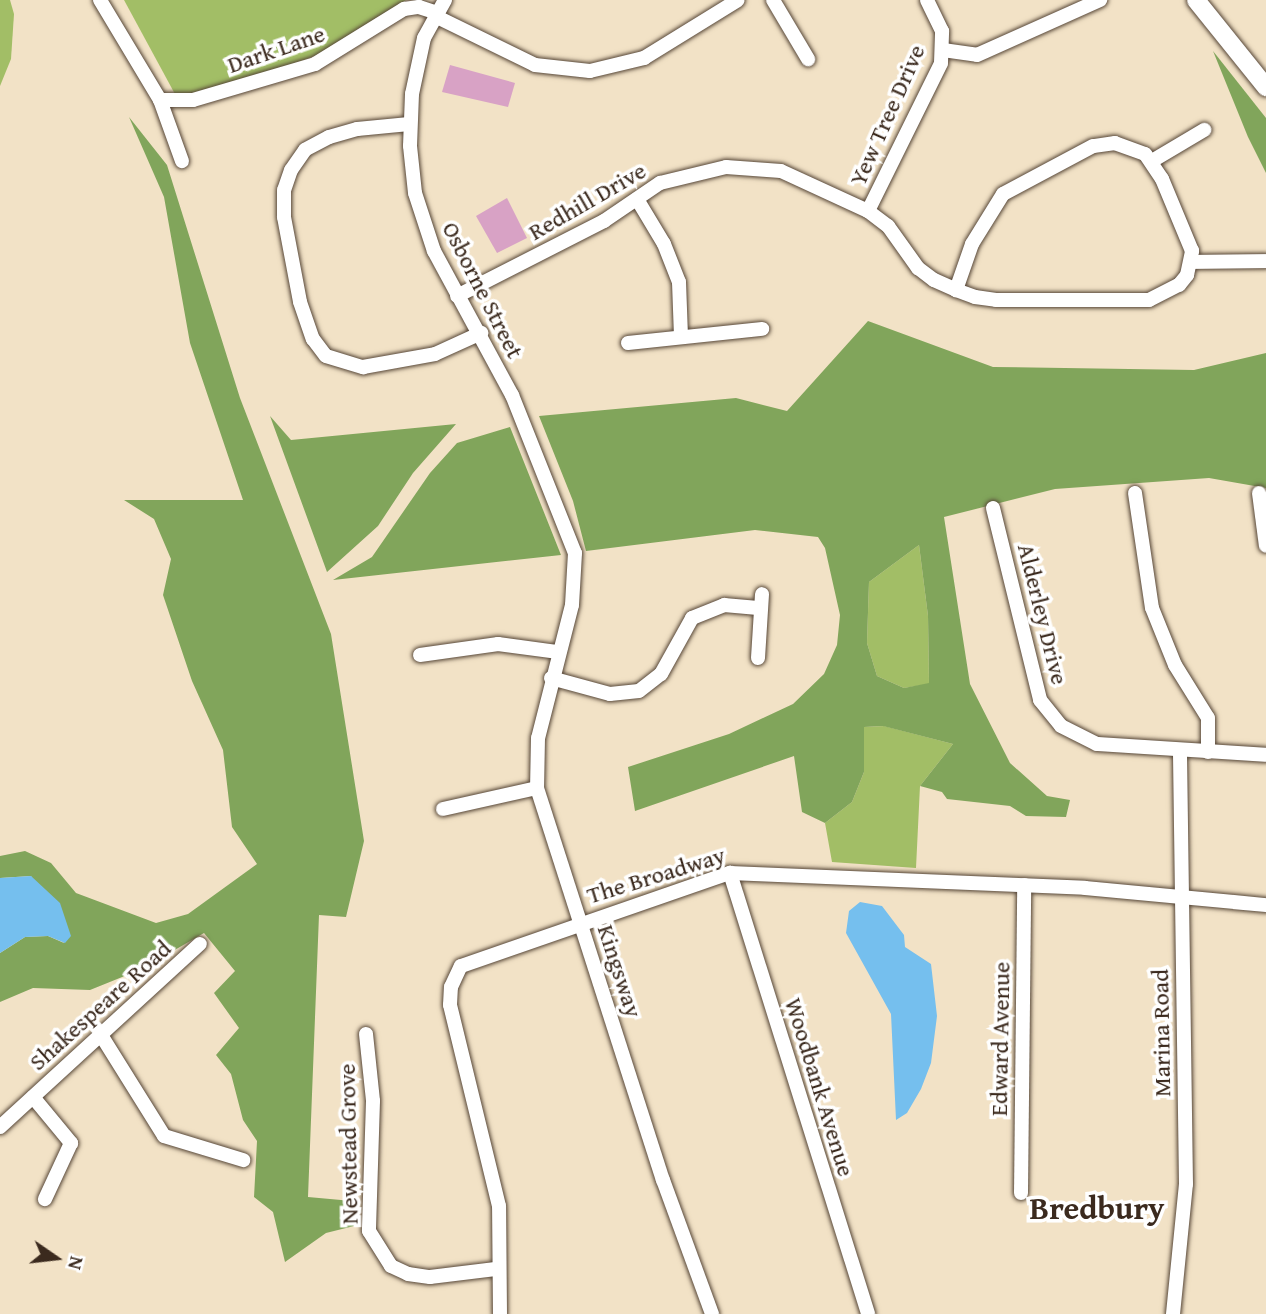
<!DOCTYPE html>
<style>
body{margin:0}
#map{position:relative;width:1266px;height:1314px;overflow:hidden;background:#f2e2c6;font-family:"Gentium Book Plus",serif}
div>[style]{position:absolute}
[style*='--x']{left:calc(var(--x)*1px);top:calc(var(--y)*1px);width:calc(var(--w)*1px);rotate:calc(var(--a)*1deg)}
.green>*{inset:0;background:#a2be66}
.forest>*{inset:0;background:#81a55b}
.water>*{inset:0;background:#75bfee}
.building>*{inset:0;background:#d8a2c5}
.roads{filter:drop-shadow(0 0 2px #564637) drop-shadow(0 0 2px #564637)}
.minor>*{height:14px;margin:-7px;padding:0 7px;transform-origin:7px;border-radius:7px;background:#fff}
.major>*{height:18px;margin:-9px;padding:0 9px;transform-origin:9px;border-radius:9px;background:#fff}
span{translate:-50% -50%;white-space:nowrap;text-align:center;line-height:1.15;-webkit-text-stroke:7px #fff;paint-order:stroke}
.street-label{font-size:24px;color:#3b2a1e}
.district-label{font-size:32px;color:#3b2a1e;font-weight:700}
.north{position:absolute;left:21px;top:1223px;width:70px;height:70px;-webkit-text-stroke:5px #fff;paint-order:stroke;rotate:104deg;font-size:19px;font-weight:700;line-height:28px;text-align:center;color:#3b2a1e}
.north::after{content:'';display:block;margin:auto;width:24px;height:32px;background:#3b2a1e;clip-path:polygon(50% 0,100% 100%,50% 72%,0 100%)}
</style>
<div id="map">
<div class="green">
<i style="clip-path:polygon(0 0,10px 0,14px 14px,11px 59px,0 86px)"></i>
<i style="clip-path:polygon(124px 0,406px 0,317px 55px,218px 92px,176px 96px)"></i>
<i style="clip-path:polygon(919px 545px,928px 616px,929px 684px,904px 688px,877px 676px,867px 643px,869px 582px)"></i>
<i style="clip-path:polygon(884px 726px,953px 744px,920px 786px,916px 868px,832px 862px,825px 823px,852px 802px,864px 772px,864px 727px)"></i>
</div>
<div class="forest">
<i style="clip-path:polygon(1213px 51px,1266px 118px,1266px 173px,1248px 137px)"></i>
<i style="clip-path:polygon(129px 117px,167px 165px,240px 398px,331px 634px,364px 841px,346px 917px,319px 915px,308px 1197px,352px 1201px,358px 1225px,326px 1233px,285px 1262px,273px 1212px,254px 1197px,257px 1141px,243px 1120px,231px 1074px,216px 1055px,239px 1028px,214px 993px,235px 971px,204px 933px,142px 969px,90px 990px,33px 988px,0 1002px,0 953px,25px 937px,48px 936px,64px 943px,31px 876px,0 878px,0 856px,25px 851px,51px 863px,76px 893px,156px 923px,188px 914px,257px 864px,232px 827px,223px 750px,192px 681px,163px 595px,171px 559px,154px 519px,124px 500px,243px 500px,190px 343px,164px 197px)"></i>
<i style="clip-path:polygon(evenodd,868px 321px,993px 367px,1194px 370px,1266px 353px,1266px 488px,1209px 478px,1055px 489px,944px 517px,970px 684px,1010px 763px,1047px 796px,1070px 800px,1066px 817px,1026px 816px,1010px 806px,947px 799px,942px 792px,920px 786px,953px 744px,883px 726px,864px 727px,864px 772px,852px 802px,825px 823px,802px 812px,794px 756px,635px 811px,628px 767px,729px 734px,793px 704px,824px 674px,837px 645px,840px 615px,825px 548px,818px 537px,755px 530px,586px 551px,573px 501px,539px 416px,736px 398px,787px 411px,868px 321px,919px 545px,928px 616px,929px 683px,904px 688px,877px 676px,867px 643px,869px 582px,919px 545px)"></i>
<i style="clip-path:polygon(270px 416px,291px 440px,456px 424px,413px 473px,378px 526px,327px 572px)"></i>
<i style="clip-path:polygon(510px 427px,561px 555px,333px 580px,372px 557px,430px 473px,457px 443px)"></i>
</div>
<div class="water">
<i style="clip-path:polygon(31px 876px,60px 903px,71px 936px,65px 943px,48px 936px,25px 937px,0 953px,0 878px)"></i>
<i style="clip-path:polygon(860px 902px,882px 906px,904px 935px,905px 947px,931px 964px,937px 1016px,931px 1063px,921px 1089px,907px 1113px,896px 1120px,891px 1014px,846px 933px,849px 911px)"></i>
</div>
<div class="building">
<i style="clip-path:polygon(450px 65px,515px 83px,508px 107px,442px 92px)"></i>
<i style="clip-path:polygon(507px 198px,527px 238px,497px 253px,476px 216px)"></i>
</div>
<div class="roads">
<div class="minor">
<i style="--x:100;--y:0;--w:117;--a:59"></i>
<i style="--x:160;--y:100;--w:65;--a:70.2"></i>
<i style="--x:445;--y:0;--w:43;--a:118.9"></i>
<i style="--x:424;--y:38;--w:57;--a:102.1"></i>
<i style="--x:412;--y:94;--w:52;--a:92.2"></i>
<i style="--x:410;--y:146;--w:47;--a:83.9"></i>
<i style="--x:415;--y:193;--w:61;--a:71.9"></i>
<i style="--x:434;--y:251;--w:164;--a:61.6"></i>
<i style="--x:512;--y:395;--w:170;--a:68.3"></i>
<i style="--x:575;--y:553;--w:52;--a:93.3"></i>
<i style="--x:572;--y:605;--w:137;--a:104.3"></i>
<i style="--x:538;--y:738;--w:50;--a:91.1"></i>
<i style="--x:537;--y:788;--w:412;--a:72.2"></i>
<i style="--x:663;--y:1180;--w:143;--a:69.9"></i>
<i style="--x:773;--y:0;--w:69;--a:59.3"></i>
<i style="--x:435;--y:16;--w:111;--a:26.1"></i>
<i style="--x:535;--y:65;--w:55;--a:6.2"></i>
<i style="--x:590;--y:71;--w:56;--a:-13.5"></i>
<i style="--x:644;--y:58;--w:110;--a:-31.7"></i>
<i style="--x:943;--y:50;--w:34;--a:8"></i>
<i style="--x:977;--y:55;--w:135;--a:-24.1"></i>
<i style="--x:160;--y:100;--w:33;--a:0"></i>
<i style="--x:193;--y:100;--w:127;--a:-16.4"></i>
<i style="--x:315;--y:64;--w:105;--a:-31.7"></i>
<i style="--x:404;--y:9;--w:15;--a:-8"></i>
<i style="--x:419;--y:7;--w:19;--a:18"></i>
<i style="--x:409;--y:124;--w:52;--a:174.5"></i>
<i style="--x:357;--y:129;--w:29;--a:164"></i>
<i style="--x:329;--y:137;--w:27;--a:152"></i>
<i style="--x:305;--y:150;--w:24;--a:125"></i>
<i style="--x:291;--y:170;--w:21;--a:109"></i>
<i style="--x:284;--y:190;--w:27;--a:90"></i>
<i style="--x:284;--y:217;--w:86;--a:79.3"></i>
<i style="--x:300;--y:302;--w:39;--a:71"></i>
<i style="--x:313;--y:339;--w:21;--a:53"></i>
<i style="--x:326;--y:356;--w:39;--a:17"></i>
<i style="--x:363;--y:367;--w:73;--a:-10.2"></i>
<i style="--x:435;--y:354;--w:51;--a:-24.5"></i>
<i style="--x:1152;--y:161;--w:61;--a:-30.8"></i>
<i style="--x:637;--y:199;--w:52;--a:59"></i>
<i style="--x:664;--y:244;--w:41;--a:68.5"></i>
<i style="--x:679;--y:282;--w:55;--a:87.9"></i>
<i style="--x:868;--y:211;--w:165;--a:-63.7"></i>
<i style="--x:941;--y:63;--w:32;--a:-88"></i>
<i style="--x:942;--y:31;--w:34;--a:-116"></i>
<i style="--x:1193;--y:262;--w:73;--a:-0.8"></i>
<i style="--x:457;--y:296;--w:165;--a:-27"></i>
<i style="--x:604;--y:221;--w:68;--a:-34.2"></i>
<i style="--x:660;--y:183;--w:68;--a:-13.6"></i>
<i style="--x:726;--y:167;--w:55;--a:4.2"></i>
<i style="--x:781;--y:171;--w:96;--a:24.7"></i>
<i style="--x:868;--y:211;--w:25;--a:37"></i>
<i style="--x:888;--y:226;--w:52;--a:54.5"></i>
<i style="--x:918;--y:268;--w:20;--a:37"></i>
<i style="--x:934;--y:280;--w:24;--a:24"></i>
<i style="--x:956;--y:290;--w:20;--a:20"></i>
<i style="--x:975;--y:297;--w:21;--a:8"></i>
<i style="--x:996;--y:300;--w:153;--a:0"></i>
<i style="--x:1149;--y:300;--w:34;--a:-27"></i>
<i style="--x:1179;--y:285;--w:13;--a:-51"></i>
<i style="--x:1187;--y:275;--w:25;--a:-78"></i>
<i style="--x:1192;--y:251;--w:78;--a:-112.6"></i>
<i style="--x:1162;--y:179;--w:30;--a:-124"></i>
<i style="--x:1145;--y:154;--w:32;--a:-160"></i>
<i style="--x:1115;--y:143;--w:22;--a:172"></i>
<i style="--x:1093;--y:146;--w:102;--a:151.9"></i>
<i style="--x:1003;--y:194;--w:59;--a:121.8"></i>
<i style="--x:972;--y:244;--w:49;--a:109.2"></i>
<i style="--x:628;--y:343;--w:135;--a:-6"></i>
<i style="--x:1135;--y:493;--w:116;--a:81.6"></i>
<i style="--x:1152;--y:608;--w:61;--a:68"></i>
<i style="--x:1175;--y:665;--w:62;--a:58.1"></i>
<i style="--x:1208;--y:718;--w:34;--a:90"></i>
<i style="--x:1259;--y:493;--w:53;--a:82.5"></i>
<i style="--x:993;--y:508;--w:198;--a:76.2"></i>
<i style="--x:1040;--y:700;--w:33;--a:51"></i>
<i style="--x:1061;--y:726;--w:40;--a:26.6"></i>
<i style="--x:1097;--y:744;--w:169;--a:3.7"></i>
<i style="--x:420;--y:655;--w:79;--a:-8"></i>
<i style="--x:498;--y:644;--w:61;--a:7.6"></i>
<i style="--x:758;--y:658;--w:64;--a:-86.4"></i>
<i style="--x:551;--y:678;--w:61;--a:15.2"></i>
<i style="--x:610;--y:694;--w:29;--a:-6"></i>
<i style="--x:639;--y:691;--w:28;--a:-38"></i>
<i style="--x:661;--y:674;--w:64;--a:-61"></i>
<i style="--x:692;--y:618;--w:35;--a:-22"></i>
<i style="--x:724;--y:605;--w:37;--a:5"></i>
<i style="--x:443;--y:809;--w:96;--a:-12.6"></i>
<i style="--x:730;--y:873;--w:462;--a:72.6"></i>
<i style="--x:366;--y:1034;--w:67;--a:84"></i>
<i style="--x:373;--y:1101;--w:130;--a:91.8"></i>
<i style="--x:369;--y:1231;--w:41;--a:57.8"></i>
<i style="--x:391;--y:1266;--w:19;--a:25"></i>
<i style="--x:408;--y:1274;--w:22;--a:8"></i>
<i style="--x:430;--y:1277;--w:66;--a:-6.9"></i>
<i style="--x:101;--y:1035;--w:119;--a:58"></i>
<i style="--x:164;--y:1136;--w:83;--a:16.9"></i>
<i style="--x:33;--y:1097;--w:60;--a:50.4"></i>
<i style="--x:71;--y:1143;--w:62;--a:114.9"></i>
<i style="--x:0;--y:1127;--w:271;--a:-42.5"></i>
<i style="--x:1021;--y:1193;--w:308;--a:-89.4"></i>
<i style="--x:500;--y:1314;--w:108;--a:-90.5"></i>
<i style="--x:499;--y:1206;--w:207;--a:-103.7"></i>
<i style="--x:450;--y:1005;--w:18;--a:-87"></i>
<i style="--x:451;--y:987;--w:23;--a:-65"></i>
<i style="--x:461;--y:966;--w:285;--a:-19.1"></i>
<i style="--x:730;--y:873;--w:355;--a:2.4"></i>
<i style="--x:1085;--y:888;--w:182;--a:5.4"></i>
<i style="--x:1173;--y:1314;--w:131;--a:-84.3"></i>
<i style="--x:1186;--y:1184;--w:433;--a:-90.8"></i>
</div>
<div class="major">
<i style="--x:1196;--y:0;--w:112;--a:51.2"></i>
</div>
</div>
<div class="street-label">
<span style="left:276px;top:49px;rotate:-19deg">Dark Lane</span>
<span style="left:887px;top:115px;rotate:-66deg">Yew Tree Drive</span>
<span style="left:587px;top:201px;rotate:-30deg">Redhill Drive</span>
<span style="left:483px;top:290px;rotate:63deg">Osborne Street</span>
<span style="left:1043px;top:614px;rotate:76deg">Alderley Drive</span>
<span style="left:656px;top:875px;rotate:-17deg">The Broadway</span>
<span style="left:620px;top:971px;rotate:72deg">Kingsway</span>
<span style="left:100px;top:1005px;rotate:-42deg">Shakespeare Road</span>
<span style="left:1161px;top:1033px;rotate:-91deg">Marina Road</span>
<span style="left:1000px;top:1039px;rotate:-89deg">Edward Avenue</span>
<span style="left:820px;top:1087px;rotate:73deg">Woodbank Avenue</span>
<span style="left:348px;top:1144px;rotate:-91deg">Newstead Grove</span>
</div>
<div class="district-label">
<span style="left:1097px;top:1208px">Bredbury</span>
</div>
<div class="north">N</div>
</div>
